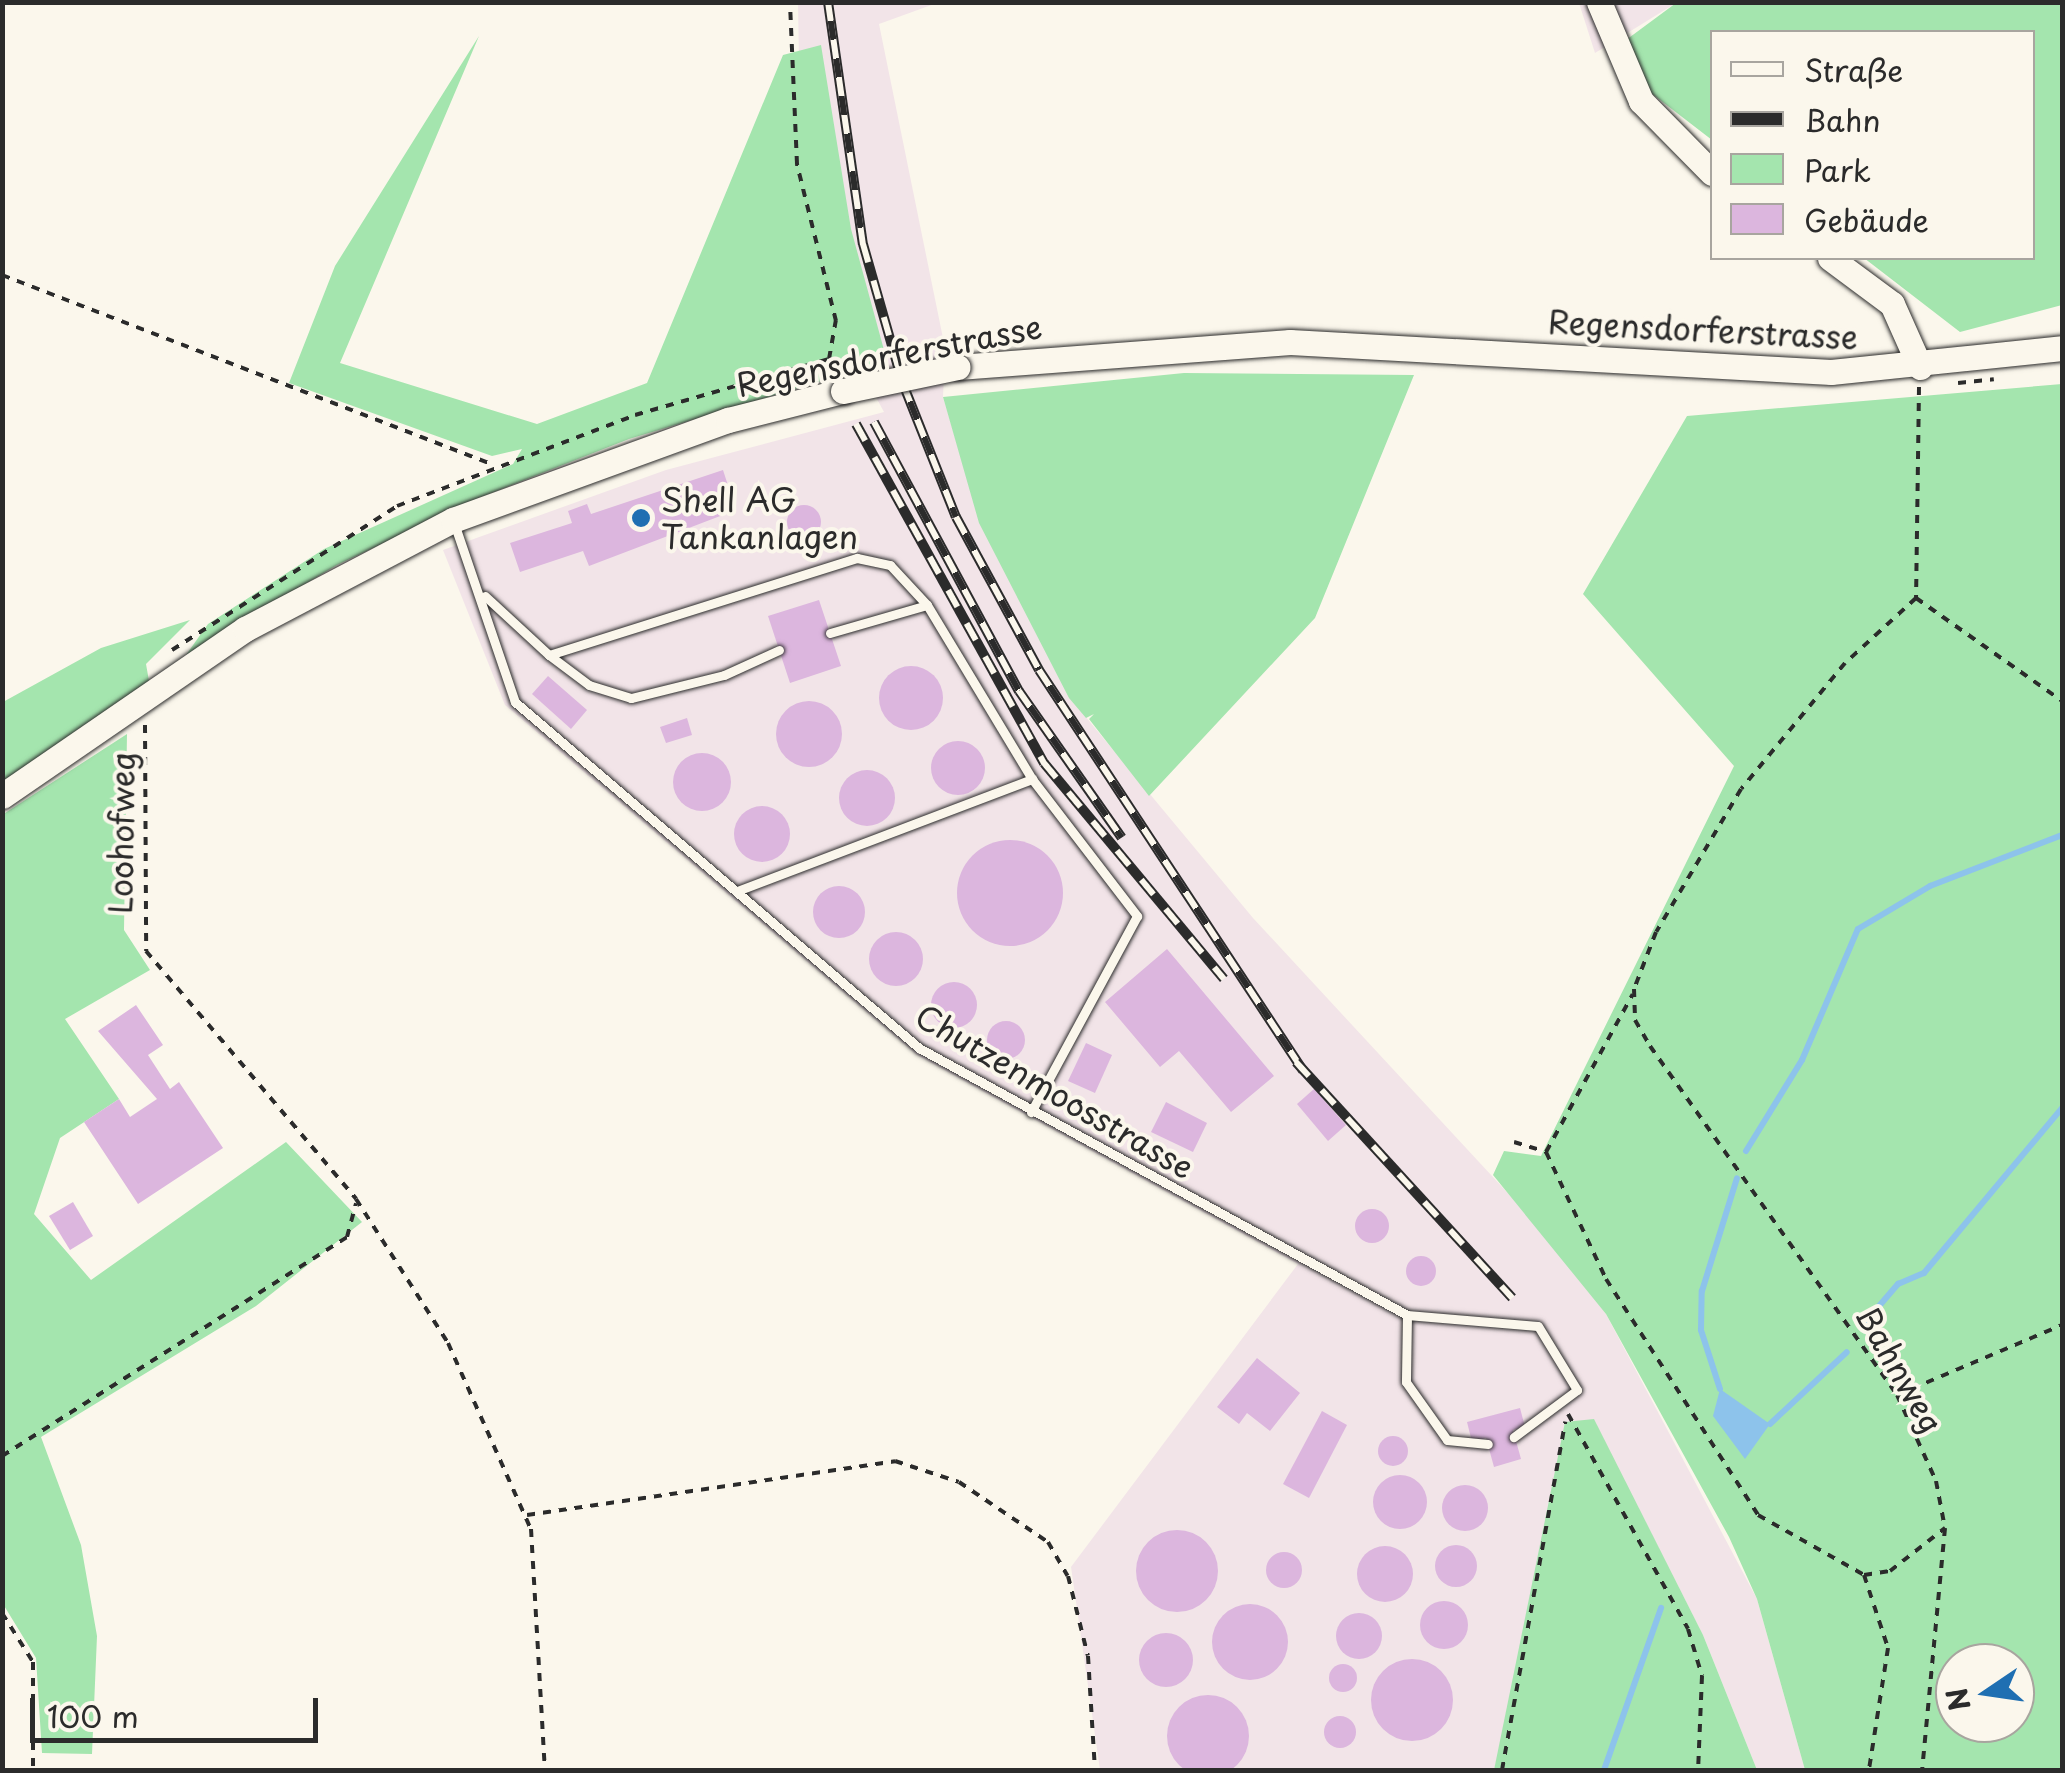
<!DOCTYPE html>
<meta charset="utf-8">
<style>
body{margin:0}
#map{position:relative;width:2065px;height:1773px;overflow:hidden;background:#fbf7ec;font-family:"Playpen Sans",sans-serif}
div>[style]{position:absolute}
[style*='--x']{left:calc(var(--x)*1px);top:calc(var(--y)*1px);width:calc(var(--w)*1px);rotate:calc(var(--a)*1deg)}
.built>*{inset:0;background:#f2e4e8}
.green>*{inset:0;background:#a4e5ae}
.water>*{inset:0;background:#8dc3eb}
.stream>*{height:6px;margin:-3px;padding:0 3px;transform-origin:3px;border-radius:3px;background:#8dc3eb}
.building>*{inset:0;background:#dcb6de}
.round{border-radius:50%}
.path>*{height:4px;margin-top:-2px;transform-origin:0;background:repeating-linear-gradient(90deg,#2b2b2b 0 8px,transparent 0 16px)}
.roads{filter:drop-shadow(0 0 2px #2b2b2b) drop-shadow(0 0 2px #2b2b2b)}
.lane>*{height:9px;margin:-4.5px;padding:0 4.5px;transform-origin:4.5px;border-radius:4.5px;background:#fbf7ec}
.secondary>*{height:25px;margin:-12.5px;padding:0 12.5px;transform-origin:12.5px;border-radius:12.5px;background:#fbf7ec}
.rail>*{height:10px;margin-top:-5px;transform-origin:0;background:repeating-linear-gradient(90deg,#fbf7ec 0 19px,#2b2b2b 0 38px);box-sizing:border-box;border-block:2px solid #2b2b2b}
.bridges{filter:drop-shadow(0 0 2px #2b2b2b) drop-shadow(0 0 2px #2b2b2b)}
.secondary-bridge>*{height:25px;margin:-12.5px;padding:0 12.5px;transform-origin:12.5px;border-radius:12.5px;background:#fbf7ec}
.dots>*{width:28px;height:28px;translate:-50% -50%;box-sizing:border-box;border:5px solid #fbf7ec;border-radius:50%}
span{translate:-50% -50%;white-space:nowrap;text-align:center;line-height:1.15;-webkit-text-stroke:8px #fbf7ec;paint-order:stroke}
.street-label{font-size:32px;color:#2b2b2b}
.poi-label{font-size:32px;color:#2b2b2b}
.left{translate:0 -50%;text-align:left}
.frame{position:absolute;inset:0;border:5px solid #2b2b2b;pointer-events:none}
.legend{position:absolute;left:1710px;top:30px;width:325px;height:230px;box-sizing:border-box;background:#fbf7ec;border:2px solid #a8a59f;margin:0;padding:12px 18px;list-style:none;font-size:30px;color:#2b2b2b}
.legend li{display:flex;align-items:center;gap:20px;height:50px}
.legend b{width:50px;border:2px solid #a8a59f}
.north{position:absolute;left:1935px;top:1643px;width:100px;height:100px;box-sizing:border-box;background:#fbf7ec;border:2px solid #a8a59f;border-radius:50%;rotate:257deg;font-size:28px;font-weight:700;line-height:40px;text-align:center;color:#2b2b2b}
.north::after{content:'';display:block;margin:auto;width:35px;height:45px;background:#1f6fb2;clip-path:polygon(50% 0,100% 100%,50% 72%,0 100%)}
.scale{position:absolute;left:30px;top:1698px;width:288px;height:45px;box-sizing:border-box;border:5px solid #2b2b2b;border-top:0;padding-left:12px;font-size:30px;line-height:35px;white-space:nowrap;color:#2b2b2b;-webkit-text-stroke:8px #fbf7ec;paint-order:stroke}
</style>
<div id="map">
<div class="built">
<i style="clip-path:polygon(798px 3px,937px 3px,879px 24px,945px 348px,943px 397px,980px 521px,1070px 698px,1253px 918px,1566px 1256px,1606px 1314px,1757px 1599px,1805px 1770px,1757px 1770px,1703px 1635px,1593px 1419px,1494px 1770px,1100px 1770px,1071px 1567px,1298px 1264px,917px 1055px,505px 705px,443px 550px,666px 470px,884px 412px,857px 362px,800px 119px)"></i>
<i style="clip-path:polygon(1579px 3px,1676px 3px,1595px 53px)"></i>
</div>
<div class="green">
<i style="clip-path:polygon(1676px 3px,2062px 3px,2062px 305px,1960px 332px,1864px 258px,2032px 258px,2032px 32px,1712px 32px,1712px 140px,1651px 93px,1626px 40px)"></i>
<i style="clip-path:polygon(479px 36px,340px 363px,537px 424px,647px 383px,783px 55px,821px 45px,851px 229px,887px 361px,629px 439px,479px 498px,337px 565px,186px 655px,208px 624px,324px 549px,513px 464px,522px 449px,492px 456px,289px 383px,335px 266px)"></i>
<i style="clip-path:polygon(1184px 373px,1414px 375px,1315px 618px,1149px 796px,1089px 719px,1094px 714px,1086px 718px,1069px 698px,979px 523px,943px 397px)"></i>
<i style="clip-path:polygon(evenodd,2062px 384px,2062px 1770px,1805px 1770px,1757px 1599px,1729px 1537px,1606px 1314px,1493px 1175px,1504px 1151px,1541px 1156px,1734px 766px,1583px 594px,1687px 416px,2062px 384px,1955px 1663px,2015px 1663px,2015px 1723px,1955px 1723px,1955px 1663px)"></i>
<i style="clip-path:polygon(190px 620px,146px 664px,149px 681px,3px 783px,3px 702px,101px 648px)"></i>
<i style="clip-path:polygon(127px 734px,124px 930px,150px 970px,65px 1019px,119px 1099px,60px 1138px,34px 1214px,91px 1280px,286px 1142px,362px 1222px,256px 1306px,41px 1437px,81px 1545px,97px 1636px,92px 1754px,42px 1753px,36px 1658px,3px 1604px,2px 815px)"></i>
<i style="clip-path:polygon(1594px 1419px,1703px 1635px,1757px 1770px,1494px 1770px,1565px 1422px)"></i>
</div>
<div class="water">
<i style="clip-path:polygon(1720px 1389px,1770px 1424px,1745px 1459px,1713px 1416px)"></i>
</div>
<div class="stream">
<i style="--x:1746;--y:1151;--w:107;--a:-58.4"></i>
<i style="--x:1802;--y:1060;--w:142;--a:-66.9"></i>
<i style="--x:1858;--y:929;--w:84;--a:-30.8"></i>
<i style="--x:1930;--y:886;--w:142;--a:-21.1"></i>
<i style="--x:1861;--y:1327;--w:57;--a:-49.3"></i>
<i style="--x:1898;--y:1284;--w:28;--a:-23"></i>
<i style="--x:1924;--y:1273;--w:215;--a:-50.1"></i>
<i style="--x:1720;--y:1389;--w:62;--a:-107.9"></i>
<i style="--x:1701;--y:1330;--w:39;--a:-89"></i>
<i style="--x:1702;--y:1291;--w:118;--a:-72.8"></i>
<i style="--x:1770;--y:1424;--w:105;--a:-43.1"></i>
<i style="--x:1604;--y:1770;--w:172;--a:-70.6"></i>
</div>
<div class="building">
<i style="clip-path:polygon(723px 470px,736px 510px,589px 566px,583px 551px,520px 572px,510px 543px,572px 523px,568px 511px,587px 504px,591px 514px)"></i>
<i class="round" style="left:787px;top:505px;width:34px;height:34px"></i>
<i style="clip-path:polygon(819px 600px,841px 666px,790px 683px,768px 616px)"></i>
<i class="round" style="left:879px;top:666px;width:64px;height:64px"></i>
<i style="clip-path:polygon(548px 676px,587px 710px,571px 729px,532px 694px)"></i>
<i class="round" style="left:776px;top:701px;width:66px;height:66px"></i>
<i style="clip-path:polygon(687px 718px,692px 735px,666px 743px,660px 727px)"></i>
<i class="round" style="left:931px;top:741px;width:54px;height:54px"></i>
<i class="round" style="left:673px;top:753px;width:58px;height:58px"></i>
<i class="round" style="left:839px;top:770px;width:56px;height:56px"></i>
<i class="round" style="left:734px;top:806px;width:56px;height:56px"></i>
<i class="round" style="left:957px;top:840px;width:106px;height:106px"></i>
<i class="round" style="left:813px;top:886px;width:52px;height:52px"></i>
<i class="round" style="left:869px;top:932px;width:54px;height:54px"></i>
<i style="clip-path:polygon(1167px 949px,1274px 1076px,1231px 1112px,1179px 1051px,1160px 1067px,1105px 1002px)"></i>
<i class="round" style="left:931px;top:982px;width:46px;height:46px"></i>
<i style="clip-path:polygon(136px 1005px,163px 1045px,148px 1055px,170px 1089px,179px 1082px,223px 1148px,138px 1204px,84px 1122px,119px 1099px,130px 1117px,157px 1099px,98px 1031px)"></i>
<i class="round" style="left:987px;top:1021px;width:38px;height:38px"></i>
<i style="clip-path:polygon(1086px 1043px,1112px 1055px,1095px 1093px,1068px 1081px)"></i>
<i style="clip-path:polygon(1314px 1089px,1346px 1125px,1328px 1141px,1297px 1104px)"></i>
<i style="clip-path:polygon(1166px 1102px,1207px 1123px,1193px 1152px,1151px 1132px)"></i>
<i style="clip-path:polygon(73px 1202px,93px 1236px,70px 1250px,49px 1216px)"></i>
<i class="round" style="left:1355px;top:1209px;width:34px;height:34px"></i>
<i class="round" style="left:1406px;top:1256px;width:30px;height:30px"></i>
<i style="clip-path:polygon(1257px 1358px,1300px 1393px,1270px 1431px,1247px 1413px,1239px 1424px,1217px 1407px)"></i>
<i style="clip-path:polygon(1520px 1408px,1525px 1427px,1513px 1430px,1521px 1459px,1494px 1467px,1486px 1438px,1472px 1442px,1467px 1422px)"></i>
<i style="clip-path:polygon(1322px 1411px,1347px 1425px,1309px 1498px,1283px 1484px)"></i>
<i class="round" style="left:1378px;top:1436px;width:30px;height:30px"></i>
<i class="round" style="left:1373px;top:1475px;width:54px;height:54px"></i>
<i class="round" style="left:1442px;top:1485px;width:46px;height:46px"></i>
<i class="round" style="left:1136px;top:1530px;width:82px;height:82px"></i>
<i class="round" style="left:1435px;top:1545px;width:42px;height:42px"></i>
<i class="round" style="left:1357px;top:1546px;width:56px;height:56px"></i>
<i class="round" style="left:1266px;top:1552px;width:36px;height:36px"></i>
<i class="round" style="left:1420px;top:1601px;width:48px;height:48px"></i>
<i class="round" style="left:1212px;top:1604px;width:76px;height:76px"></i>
<i class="round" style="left:1336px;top:1613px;width:46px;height:46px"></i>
<i class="round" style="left:1139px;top:1633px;width:54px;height:54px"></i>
<i class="round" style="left:1371px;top:1659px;width:82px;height:82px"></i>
<i class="round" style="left:1329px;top:1664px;width:28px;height:28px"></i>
<i class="round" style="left:1167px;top:1695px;width:82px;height:82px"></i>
<i class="round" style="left:1324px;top:1716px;width:32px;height:32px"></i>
</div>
<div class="path">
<i style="--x:2;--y:275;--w:527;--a:21.12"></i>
<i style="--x:1958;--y:383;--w:36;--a:-6"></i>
<i style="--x:1919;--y:387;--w:211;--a:90.8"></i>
<i style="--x:1916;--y:598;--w:96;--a:137.5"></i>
<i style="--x:1845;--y:663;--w:163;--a:129.5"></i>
<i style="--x:1741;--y:789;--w:166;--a:120.7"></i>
<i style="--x:1656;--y:932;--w:61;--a:111.1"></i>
<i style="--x:1634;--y:989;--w:31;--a:88"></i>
<i style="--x:1635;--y:1020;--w:30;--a:60"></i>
<i style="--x:1650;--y:1046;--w:428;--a:54.7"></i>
<i style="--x:1897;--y:1395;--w:94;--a:65.6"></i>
<i style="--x:1936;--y:1481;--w:48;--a:79.2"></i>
<i style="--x:1945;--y:1528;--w:243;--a:95.4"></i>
<i style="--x:1916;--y:598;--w:179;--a:35.2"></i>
<i style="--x:172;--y:650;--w:267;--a:-32.6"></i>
<i style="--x:397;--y:506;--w:255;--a:-20.9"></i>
<i style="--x:635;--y:415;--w:202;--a:-16.1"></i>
<i style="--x:829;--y:359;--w:39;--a:-80"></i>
<i style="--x:836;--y:321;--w:162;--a:-104"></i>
<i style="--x:797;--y:164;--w:162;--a:-92.5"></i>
<i style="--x:145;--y:725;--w:226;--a:89.7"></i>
<i style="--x:146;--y:951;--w:325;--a:49.7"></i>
<i style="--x:356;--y:1199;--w:171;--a:57.4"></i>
<i style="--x:448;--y:1343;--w:204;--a:66"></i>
<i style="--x:531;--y:1529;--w:241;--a:86.7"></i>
<i style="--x:1514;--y:1142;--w:34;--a:17"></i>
<i style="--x:1546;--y:1152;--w:180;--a:-61.2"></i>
<i style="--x:1546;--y:1152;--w:140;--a:64.7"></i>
<i style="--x:1606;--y:1279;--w:281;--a:57.2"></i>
<i style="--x:1758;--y:1515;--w:122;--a:29.5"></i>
<i style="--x:1864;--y:1575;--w:26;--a:-9"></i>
<i style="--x:1890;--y:1571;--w:70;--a:-38"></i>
<i style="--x:1897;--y:1395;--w:179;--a:-23"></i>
<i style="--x:1568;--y:1414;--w:246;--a:60.8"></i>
<i style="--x:1688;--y:1629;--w:49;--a:73.4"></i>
<i style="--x:1702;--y:1676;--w:94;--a:92.4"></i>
<i style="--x:2;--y:1456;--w:409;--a:-32.4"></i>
<i style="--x:347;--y:1237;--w:35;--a:-75"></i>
<i style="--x:527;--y:1515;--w:372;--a:-8.3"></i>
<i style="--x:895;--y:1461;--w:67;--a:18.2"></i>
<i style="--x:959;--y:1482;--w:107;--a:34"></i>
<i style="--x:1048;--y:1542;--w:39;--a:60"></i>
<i style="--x:1068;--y:1576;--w:82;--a:76"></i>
<i style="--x:1088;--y:1656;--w:114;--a:86.5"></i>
<i style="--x:1864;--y:1575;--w:77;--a:71.8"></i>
<i style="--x:1888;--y:1648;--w:123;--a:98.9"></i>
<i style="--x:2;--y:1613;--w:58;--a:57.7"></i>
<i style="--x:33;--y:1662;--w:108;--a:90"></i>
<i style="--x:1502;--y:1770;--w:354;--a:-79.7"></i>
</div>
<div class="roads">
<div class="lane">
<i style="--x:454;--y:523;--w:189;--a:71.2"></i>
<i style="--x:515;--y:702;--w:532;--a:40.58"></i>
<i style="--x:919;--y:1048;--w:556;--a:28.68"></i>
<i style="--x:1407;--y:1315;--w:131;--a:4.8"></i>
<i style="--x:1538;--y:1326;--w:75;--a:58.6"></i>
<i style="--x:1577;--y:1390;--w:79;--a:143.3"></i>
<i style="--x:485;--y:596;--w:87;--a:42.7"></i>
<i style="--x:927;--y:605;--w:203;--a:58.9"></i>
<i style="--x:1032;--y:779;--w:173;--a:52.5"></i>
<i style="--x:1137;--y:916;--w:223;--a:118.4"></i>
<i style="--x:779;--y:650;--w:60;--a:155.6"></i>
<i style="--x:724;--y:675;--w:96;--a:166.1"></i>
<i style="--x:631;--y:698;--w:44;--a:-162.8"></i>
<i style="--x:589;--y:685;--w:50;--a:-143.1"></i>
<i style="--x:549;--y:655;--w:323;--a:-17.5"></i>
<i style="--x:857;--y:558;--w:34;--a:12"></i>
<i style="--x:890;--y:565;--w:54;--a:47.2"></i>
<i style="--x:927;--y:605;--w:101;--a:163.9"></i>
<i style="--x:737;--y:891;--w:316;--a:-20.8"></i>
<i style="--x:1407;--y:1315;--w:67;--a:90.9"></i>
<i style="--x:1406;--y:1382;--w:71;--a:54.7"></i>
<i style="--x:1447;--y:1440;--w:41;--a:5.6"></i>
</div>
<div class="secondary">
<i style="--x:1599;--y:2;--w:108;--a:67"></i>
<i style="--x:1641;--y:101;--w:101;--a:45.4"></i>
<i style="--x:1830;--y:258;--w:77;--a:36.6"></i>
<i style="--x:1892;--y:304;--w:69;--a:66"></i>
<i style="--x:958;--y:367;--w:333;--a:-4.3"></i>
<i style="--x:1290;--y:342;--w:542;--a:3.17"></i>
<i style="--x:1831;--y:372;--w:232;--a:-5.9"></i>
<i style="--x:2;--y:796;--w:295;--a:-34.5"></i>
<i style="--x:245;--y:629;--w:235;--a:-27.7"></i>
<i style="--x:453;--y:520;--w:293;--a:-20"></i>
<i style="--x:728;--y:420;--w:119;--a:-14.2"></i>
</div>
</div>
<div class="rail">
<i style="--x:828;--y:2;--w:245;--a:81.8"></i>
<i style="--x:863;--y:244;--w:146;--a:74.1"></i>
<i style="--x:903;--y:384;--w:143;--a:68.3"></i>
<i style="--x:956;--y:517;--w:174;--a:61.5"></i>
<i style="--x:1039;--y:670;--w:480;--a:56.6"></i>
<i style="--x:874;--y:422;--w:306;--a:61.7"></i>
<i style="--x:1019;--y:691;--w:179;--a:55"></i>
<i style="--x:856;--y:424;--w:388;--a:61"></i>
<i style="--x:1044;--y:763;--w:281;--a:50.2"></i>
<i style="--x:1296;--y:1062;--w:320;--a:47.5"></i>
</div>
<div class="bridges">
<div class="secondary-bridge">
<i style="--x:843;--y:391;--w:117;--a:-11.8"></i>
</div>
</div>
<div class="dots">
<i style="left:641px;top:518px;background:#1f6fb2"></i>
</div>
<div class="street-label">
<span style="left:1703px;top:329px;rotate:3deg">Regensdorferstrasse</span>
<span style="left:889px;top:355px;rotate:-11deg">Regensdorferstrasse</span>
<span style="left:121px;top:833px;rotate:-89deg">Loohofweg</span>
<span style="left:1055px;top:1091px;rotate:30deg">Chutzenmoosstrasse</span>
<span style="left:1900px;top:1369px;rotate:60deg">Bahnweg</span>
</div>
<div class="poi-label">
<span class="left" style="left:661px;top:518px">Shell AG<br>Tankanlagen</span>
</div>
<div class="frame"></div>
<ul class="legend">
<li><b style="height:12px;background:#fbf7ec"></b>Straße</li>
<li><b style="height:12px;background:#2b2b2b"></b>Bahn</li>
<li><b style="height:28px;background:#a4e5ae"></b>Park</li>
<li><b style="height:28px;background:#dcb6de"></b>Gebäude</li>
</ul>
<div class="north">N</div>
<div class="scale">100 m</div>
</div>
